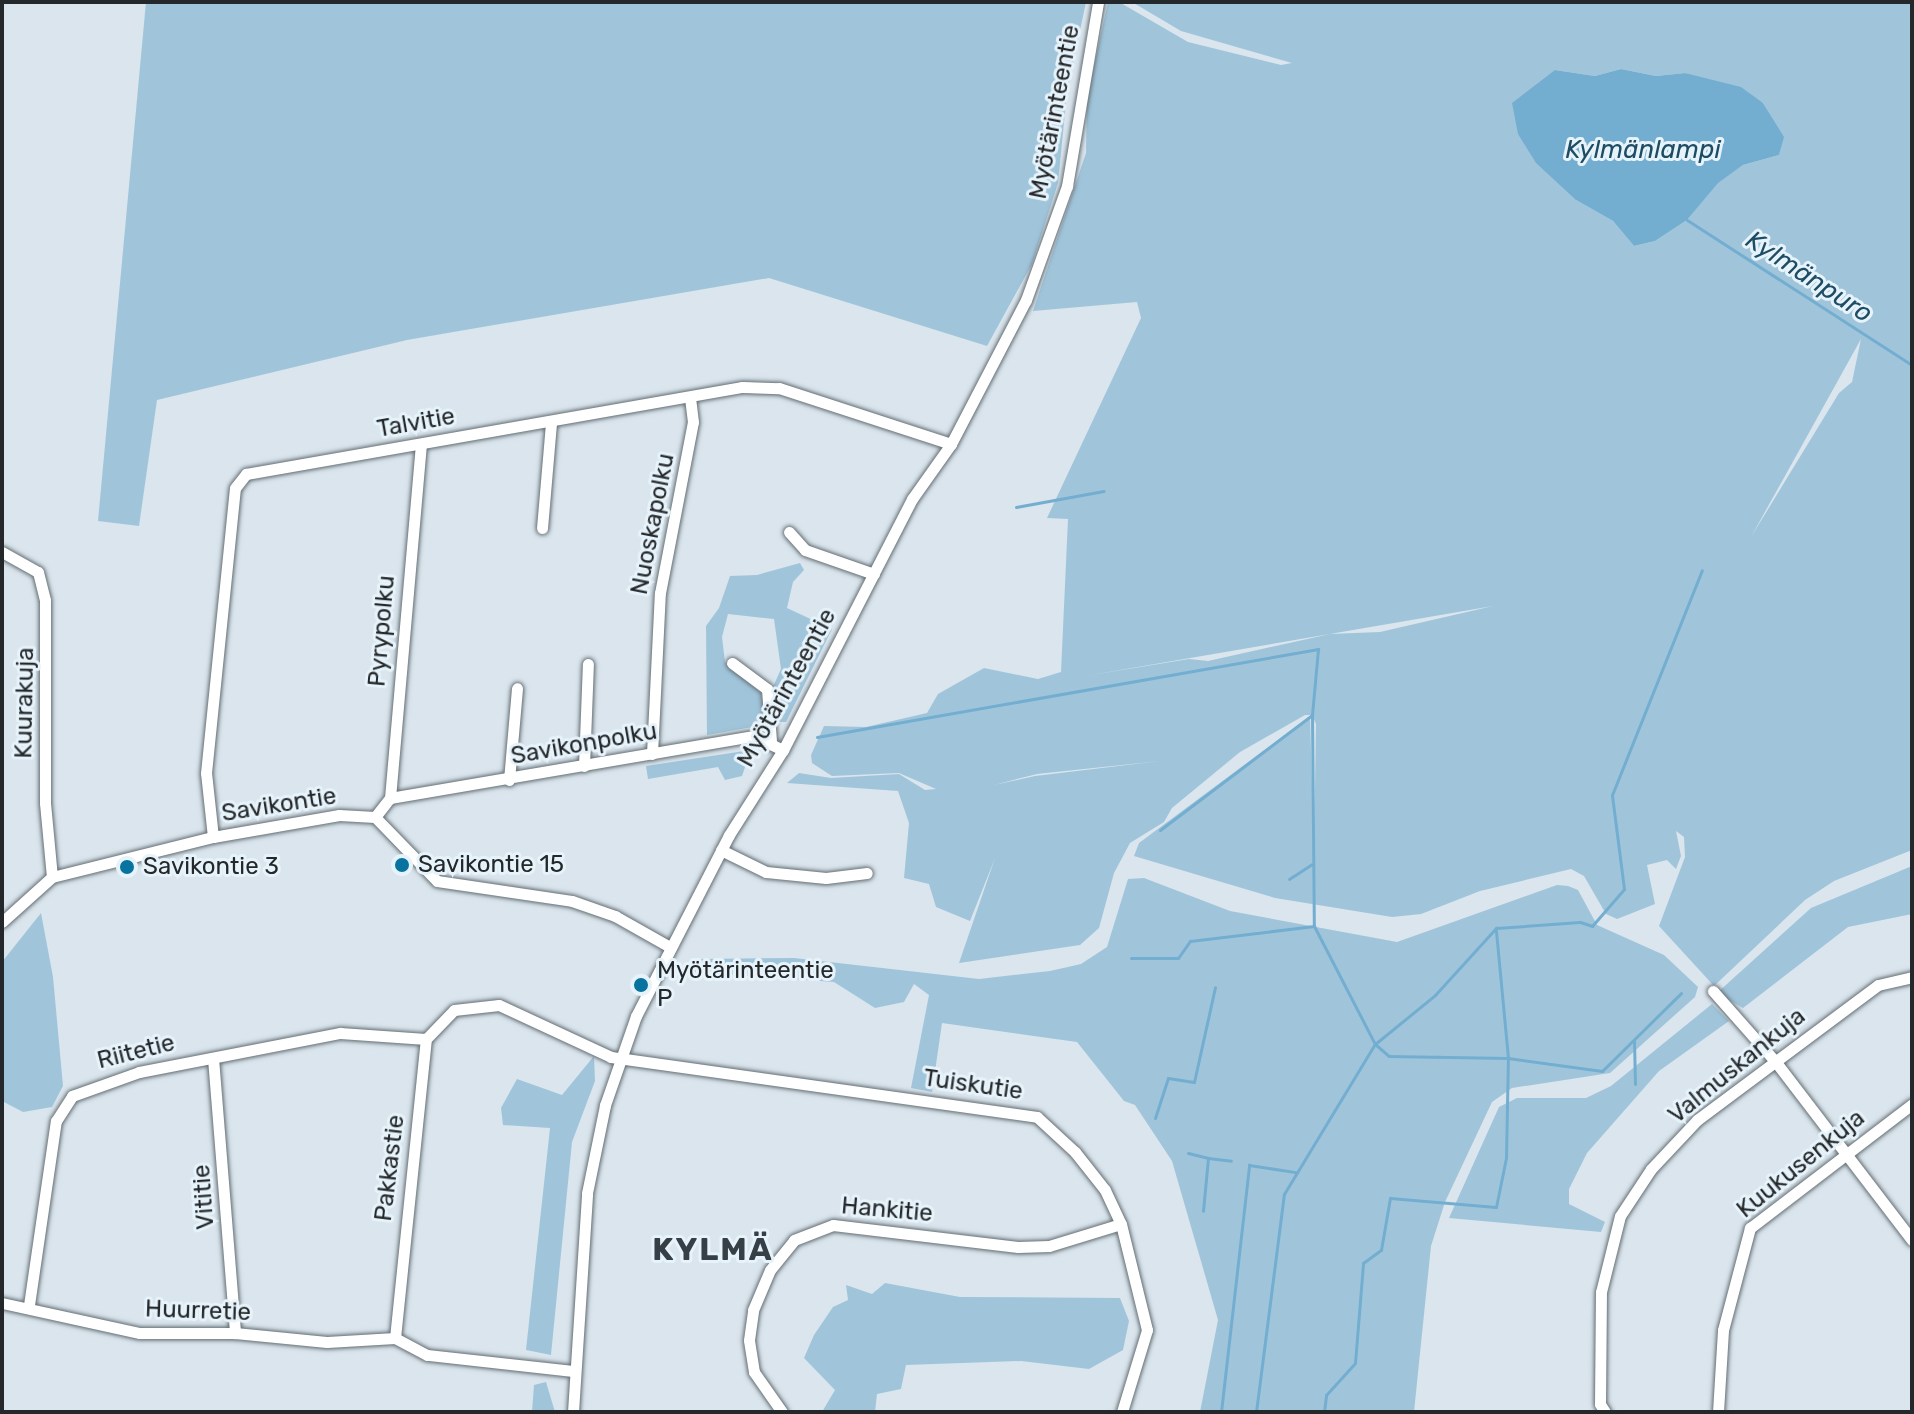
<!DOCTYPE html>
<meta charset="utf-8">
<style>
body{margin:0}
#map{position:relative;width:1914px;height:1414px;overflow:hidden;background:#dae5ed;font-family:Rubik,sans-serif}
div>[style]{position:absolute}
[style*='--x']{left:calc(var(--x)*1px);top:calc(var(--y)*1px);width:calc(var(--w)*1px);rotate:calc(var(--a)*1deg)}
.green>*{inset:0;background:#a0c5db}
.water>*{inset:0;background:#73aed0}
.stream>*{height:3px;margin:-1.5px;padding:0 1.5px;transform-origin:1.5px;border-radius:1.5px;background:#73aed0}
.roads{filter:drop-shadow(0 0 2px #646e74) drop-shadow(0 0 2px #646e74)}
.minor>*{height:11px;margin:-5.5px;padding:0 5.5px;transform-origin:5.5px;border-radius:5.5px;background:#fff}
.dots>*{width:22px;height:22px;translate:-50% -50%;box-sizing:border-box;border:4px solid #e7f3fa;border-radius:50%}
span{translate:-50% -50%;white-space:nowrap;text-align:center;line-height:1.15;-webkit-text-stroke:6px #e7f3fa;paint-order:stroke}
.street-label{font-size:24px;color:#24282b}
.poi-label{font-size:24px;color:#24282b}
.left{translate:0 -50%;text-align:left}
.water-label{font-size:26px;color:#1d4c64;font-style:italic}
.district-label{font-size:32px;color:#363f45;font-weight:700;letter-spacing:2px}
.frame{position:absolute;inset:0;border:4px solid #24282b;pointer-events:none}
</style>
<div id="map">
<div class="green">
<i style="clip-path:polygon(146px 2px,1086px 2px,1067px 92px,1058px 183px,1032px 264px,987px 346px,769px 278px,407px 340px,157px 400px,139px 526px,98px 521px)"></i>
<i style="clip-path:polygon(evenodd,1108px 2px,1119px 2px,1188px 42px,1281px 65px,1292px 63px,1181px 31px,1132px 2px,1912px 2px,1912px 850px,1834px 881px,1805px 900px,1714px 986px,1659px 926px,1685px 857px,1684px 837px,1676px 831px,1681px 856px,1676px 869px,1667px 860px,1647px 865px,1655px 904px,1617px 919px,1606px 914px,1584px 876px,1571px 869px,1480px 891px,1421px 914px,1392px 917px,1275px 898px,1134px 856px,1139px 843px,1310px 716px,1314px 853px,1316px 724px,1312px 715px,1305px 715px,1240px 752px,1172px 808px,1164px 822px,1130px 843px,1114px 873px,1099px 928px,1080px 945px,959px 963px,995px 858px,970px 921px,936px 907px,929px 884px,904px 878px,909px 823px,898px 791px,787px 783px,799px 773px,831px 778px,899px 774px,925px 790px,936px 789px,899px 773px,832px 776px,812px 763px,811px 755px,824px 726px,866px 727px,927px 713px,938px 694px,984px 668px,1038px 679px,1061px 672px,1068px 519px,1047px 518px,1141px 318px,1137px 302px,1033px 311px,1086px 153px,1087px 98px,1108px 2px,1621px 69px,1656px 76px,1685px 73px,1763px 103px,1783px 137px,1779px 155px,1743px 165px,1718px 182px,1687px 220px,1655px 241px,1634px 246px,1613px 221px,1576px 200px,1555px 70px,1595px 76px,1621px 69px,1108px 2px,1861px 339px,1852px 382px,1839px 393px,1751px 537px,1861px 339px,1108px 2px,1493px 606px,1380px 632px,1330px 634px,1208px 661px,1189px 659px,1085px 676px,1493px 606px,1108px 2px,1160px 761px,1035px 776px,994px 785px,1037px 774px,1160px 761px)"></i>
<i style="clip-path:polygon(800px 563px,804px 570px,793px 582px,787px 608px,832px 629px,786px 722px,776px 722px,772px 689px,781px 669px,774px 619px,728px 614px,722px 637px,725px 662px,761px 693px,764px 725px,707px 735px,706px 626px,719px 608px,730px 576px,757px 575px)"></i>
<i style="clip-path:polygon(751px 750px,742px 776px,725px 780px,718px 767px,648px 779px,646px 766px)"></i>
<i style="clip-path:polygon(1912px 866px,1912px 914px,1848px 927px,1743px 1008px,1717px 993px,1811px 908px)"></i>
<i style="clip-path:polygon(1144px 878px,1230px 911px,1397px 942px,1557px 885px,1568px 886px,1578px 890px,1597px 925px,1664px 955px,1698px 987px,1695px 997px,1610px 1073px,1512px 1088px,1492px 1102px,1445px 1202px,1431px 1246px,1414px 1412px,1200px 1412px,1218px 1320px,1172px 1161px,1135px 1105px,1124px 1101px,1077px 1042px,942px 1023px,932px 1092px,911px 1088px,929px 995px,914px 984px,904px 1002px,875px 1008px,834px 982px,681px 971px,699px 959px,794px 958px,979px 979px,1050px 971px,1081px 964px,1107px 947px,1128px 879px)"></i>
<i style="clip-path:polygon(41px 913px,53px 977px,63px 1086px,52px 1107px,23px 1112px,2px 1101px,2px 962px)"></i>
<i style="clip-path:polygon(1712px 1004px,1729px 1021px,1659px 1071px,1587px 1153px,1569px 1189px,1569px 1204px,1605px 1222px,1601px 1232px,1449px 1218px,1499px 1107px,1517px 1098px,1586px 1098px,1611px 1086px)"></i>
<i style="clip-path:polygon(594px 1056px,595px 1081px,572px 1142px,551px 1355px,526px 1350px,550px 1128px,503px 1125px,501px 1108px,517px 1079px,562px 1095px)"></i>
<i style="clip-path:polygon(885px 1283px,960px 1297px,1120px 1298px,1129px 1321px,1123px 1350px,1089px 1369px,1021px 1361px,906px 1365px,901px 1389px,877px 1394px,875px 1412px,822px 1412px,835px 1390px,804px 1358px,814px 1335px,833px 1307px,848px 1300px,846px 1285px,872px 1294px)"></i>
<i style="clip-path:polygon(546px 1382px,555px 1412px,532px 1412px,534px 1385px)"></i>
</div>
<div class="water">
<i style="clip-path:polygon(1621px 69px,1656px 76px,1685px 73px,1741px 87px,1763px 103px,1784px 137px,1779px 155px,1743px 165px,1718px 183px,1687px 220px,1655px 241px,1634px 246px,1613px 221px,1576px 200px,1536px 163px,1518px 134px,1512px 103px,1555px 70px,1595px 76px)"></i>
</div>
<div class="stream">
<i style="--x:1687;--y:220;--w:268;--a:32.8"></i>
<i style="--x:1016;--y:507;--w:89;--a:-10.3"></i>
<i style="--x:817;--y:737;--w:509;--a:-9.96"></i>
<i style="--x:1318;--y:649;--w:66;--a:95.2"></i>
<i style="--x:1160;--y:830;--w:191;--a:-37.1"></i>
<i style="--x:1312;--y:715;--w:211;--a:89.5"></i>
<i style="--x:1289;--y:879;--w:27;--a:-33"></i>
<i style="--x:1131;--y:958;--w:47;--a:0"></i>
<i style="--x:1178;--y:958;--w:21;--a:-55"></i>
<i style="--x:1190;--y:941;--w:125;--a:-6.9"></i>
<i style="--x:1314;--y:926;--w:133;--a:62.7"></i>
<i style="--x:1375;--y:1044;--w:18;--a:41"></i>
<i style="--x:1389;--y:1056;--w:119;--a:1"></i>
<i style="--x:1508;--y:1058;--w:95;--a:7.9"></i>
<i style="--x:1602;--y:1071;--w:111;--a:-44.6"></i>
<i style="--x:1634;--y:1040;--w:44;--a:88.7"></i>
<i style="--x:1155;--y:1118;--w:42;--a:-72"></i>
<i style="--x:1168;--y:1078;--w:26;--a:9"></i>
<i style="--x:1194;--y:1082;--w:97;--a:-77.5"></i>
<i style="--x:1188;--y:1153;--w:21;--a:14"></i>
<i style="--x:1208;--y:1158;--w:53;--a:95.4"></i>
<i style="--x:1208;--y:1158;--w:23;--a:7"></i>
<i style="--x:1221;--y:1412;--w:249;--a:-83.5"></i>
<i style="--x:1249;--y:1165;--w:47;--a:8.7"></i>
<i style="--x:1256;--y:1412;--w:220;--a:-82.7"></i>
<i style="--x:1284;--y:1194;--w:175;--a:-58.8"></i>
<i style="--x:1375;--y:1044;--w:77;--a:-39.2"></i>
<i style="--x:1435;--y:995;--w:91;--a:-47.7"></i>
<i style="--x:1496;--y:928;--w:84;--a:-4.1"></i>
<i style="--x:1580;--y:922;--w:13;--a:18"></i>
<i style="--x:1592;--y:926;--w:49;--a:-49.1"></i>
<i style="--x:1624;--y:889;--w:95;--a:-97.3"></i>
<i style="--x:1612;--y:795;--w:242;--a:-68.2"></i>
<i style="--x:1324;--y:1412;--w:17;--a:-83"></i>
<i style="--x:1326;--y:1395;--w:43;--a:-47.8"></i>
<i style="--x:1355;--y:1363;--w:100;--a:-85.4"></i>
<i style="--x:1363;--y:1263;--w:22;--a:-36"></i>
<i style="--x:1381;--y:1250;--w:53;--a:-80.2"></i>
<i style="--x:1390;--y:1198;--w:106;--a:4.9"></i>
<i style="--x:1496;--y:1207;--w:50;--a:-78.5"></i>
<i style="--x:1506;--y:1158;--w:100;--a:-88.9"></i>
<i style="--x:1508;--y:1058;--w:128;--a:-95.4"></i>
</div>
<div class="roads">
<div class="minor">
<i style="--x:542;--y:528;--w:106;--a:-85.1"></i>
<i style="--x:789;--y:532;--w:24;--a:48"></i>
<i style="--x:805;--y:550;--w:73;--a:19.2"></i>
<i style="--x:2;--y:552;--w:41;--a:29.1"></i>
<i style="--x:38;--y:572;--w:29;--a:76"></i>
<i style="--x:45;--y:600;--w:203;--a:90"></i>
<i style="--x:45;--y:803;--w:74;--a:84.6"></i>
<i style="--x:732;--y:663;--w:44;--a:36.6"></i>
<i style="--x:767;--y:689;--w:52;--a:85.6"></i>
<i style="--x:652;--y:754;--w:161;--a:-87.2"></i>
<i style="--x:660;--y:593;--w:174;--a:-79.1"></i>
<i style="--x:693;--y:422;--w:23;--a:-97"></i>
<i style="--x:584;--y:766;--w:102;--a:-87.8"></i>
<i style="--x:509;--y:780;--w:92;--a:-85"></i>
<i style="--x:390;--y:798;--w:369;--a:-9.7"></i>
<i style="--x:754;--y:736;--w:32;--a:26"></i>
<i style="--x:375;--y:817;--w:24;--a:-52"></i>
<i style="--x:390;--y:798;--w:354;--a:-85"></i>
<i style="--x:213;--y:837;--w:64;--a:-96.2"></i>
<i style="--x:206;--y:773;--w:286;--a:-84.2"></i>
<i style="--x:235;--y:488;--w:18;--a:-52"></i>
<i style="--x:246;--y:474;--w:504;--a:-9.95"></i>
<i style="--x:742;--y:387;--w:37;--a:2"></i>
<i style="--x:779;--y:388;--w:181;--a:18"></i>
<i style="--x:721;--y:850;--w:50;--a:26.1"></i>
<i style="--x:766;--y:872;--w:60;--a:5.7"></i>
<i style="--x:826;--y:878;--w:41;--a:-7"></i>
<i style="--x:2;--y:922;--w:67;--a:-42"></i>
<i style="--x:52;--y:877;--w:166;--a:-14"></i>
<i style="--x:213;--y:837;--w:128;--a:-9.9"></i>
<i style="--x:339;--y:815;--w:36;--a:3"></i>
<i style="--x:375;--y:817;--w:89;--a:45.9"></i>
<i style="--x:437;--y:881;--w:136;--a:8.4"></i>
<i style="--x:572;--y:901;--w:46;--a:19.2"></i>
<i style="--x:615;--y:916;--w:63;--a:29.4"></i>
<i style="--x:1713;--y:991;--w:94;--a:48.5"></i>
<i style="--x:1775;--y:1061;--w:225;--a:52.6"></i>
<i style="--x:213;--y:1058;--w:276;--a:85.4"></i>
<i style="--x:2;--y:1303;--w:141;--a:12.3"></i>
<i style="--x:140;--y:1333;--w:95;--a:0"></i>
<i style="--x:235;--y:1333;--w:92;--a:5.6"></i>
<i style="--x:327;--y:1342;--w:68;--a:-3.4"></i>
<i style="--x:29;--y:1305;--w:186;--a:-81.7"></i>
<i style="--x:56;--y:1121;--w:30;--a:-57"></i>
<i style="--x:72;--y:1096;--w:71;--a:-19.7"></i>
<i style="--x:139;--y:1072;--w:205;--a:-11"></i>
<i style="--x:340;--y:1033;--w:86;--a:4"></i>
<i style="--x:573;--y:1371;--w:147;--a:-173.7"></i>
<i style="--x:427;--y:1355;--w:36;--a:-152"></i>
<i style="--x:395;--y:1338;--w:301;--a:-84.1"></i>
<i style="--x:426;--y:1039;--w:40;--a:-46"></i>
<i style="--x:454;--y:1010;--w:45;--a:-6.3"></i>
<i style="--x:499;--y:1005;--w:123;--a:24.9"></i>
<i style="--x:611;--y:1057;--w:430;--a:8"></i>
<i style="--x:1037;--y:1117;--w:52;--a:42.6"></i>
<i style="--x:1075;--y:1152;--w:48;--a:51.7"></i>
<i style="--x:1105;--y:1190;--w:38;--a:65"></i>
<i style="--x:1121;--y:1224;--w:109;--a:76.2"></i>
<i style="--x:1147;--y:1330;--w:86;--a:107"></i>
<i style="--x:573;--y:1412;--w:219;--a:-86.3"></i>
<i style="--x:587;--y:1193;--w:90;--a:-78.4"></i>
<i style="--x:605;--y:1105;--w:94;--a:-70.8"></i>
<i style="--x:636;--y:1016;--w:203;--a:-62.8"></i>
<i style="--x:729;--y:835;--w:101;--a:-57.6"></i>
<i style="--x:783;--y:750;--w:282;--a:-62.8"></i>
<i style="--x:912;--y:499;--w:67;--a:-54.7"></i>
<i style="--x:951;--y:444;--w:162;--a:-62.5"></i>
<i style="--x:1026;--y:300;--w:121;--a:-70.2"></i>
<i style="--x:1067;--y:186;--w:187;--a:-80.4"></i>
<i style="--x:782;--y:1412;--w:49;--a:-125"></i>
<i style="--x:754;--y:1372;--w:32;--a:-99"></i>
<i style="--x:749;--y:1340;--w:30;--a:-82"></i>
<i style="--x:753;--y:1310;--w:43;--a:-67"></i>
<i style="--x:770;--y:1270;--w:38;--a:-51"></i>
<i style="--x:794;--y:1240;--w:42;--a:-21"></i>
<i style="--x:833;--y:1225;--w:186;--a:6.8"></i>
<i style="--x:1018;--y:1247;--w:31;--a:-2"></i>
<i style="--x:1049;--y:1246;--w:75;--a:-17"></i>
<i style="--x:1605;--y:1412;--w:9;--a:-122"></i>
<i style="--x:1600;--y:1404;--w:112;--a:-89.5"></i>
<i style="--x:1601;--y:1292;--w:78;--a:-76"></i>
<i style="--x:1620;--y:1216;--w:56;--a:-56.6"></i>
<i style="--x:1651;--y:1169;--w:67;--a:-46.8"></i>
<i style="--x:1697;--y:1120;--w:226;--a:-36.7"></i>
<i style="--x:1878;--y:985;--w:35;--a:-13"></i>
<i style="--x:1718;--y:1412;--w:82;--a:-86.5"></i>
<i style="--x:1723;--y:1330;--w:106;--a:-75.2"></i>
<i style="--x:1750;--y:1228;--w:204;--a:-37.4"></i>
</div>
</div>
<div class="dots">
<i style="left:402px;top:865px;background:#08739e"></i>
<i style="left:127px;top:867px;background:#08739e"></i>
<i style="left:641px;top:985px;background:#08739e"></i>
</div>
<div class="street-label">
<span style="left:1055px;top:112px;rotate:-79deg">Myötärinteentie</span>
<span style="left:416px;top:423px;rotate:-10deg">Talvitie</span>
<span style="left:653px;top:524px;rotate:-79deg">Nuoskapolku</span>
<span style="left:382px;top:631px;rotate:-85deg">Pyrypolku</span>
<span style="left:787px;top:688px;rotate:-61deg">Myötärinteentie</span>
<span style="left:25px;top:703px;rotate:-89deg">Kuurakuja</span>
<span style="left:584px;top:744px;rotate:-10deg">Savikonpolku</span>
<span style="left:279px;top:805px;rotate:-9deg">Savikontie</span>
<span style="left:136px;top:1052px;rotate:-14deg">Riitetie</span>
<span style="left:1737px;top:1066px;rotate:-39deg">Valmuskankuja</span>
<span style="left:973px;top:1085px;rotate:8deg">Tuiskutie</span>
<span style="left:1801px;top:1164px;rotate:-39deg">Kuukusenkuja</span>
<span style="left:390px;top:1168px;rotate:-83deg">Pakkastie</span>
<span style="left:204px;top:1197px;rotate:-94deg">Vititie</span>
<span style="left:887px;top:1210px;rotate:5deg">Hankitie</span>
<span style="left:198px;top:1311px;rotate:2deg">Huurretie</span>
</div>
<div class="poi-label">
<span class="left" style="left:418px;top:865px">Savikontie 15</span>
<span class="left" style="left:143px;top:867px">Savikontie 3</span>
<span class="left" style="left:657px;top:985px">Myötärinteentie<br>P</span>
</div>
<div class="water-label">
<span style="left:1643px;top:150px">Kylmänlampi</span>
<span style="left:1809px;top:277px;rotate:33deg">Kylmänpuro</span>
</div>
<div class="district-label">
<span style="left:713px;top:1249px">KYLMÄ</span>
</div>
<div class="frame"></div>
</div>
